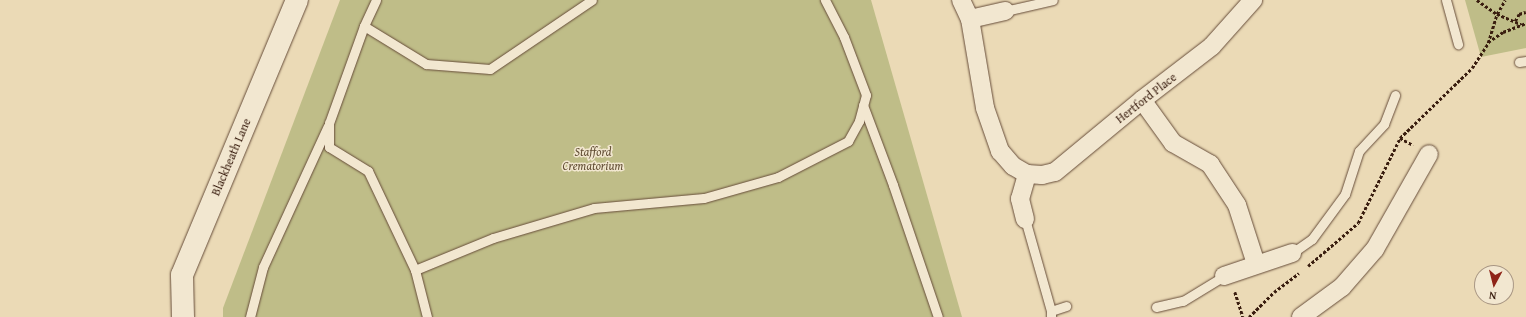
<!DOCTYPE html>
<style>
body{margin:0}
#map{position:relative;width:1526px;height:317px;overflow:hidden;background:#ebdab6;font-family:"Gentium Book Plus",serif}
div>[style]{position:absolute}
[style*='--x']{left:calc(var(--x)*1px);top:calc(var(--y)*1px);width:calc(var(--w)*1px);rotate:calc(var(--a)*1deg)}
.green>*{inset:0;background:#bfbd88}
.path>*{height:2.5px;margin-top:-1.25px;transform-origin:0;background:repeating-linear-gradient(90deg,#391d0f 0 3px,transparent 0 5px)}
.roads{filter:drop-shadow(0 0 1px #664c39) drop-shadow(0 0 1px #664c39)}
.lane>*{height:9px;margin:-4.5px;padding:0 4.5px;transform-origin:4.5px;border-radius:4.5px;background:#f2e7d0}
.street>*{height:18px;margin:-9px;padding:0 9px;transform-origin:9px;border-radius:9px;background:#f2e7d0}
.secondary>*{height:22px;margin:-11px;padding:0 11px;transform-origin:11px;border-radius:11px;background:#f2e7d0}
span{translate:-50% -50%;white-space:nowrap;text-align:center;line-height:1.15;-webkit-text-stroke:3px #f2e7d0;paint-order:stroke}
.street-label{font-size:12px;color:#391d0f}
.park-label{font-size:12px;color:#614d33;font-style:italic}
.north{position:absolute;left:1474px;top:265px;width:40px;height:40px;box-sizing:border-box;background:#f2e7d0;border:1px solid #a89683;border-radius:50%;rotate:187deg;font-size:11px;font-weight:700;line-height:16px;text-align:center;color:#391d0f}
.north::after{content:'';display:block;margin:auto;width:14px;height:18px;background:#8f2418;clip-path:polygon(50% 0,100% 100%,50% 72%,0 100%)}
</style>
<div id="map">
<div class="green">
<i style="clip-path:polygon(340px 0,871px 0,962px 317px,223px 317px,223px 308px)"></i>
<i style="clip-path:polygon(1465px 0,1526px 0,1526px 48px,1481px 57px)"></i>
</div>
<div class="path">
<i style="--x:1477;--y:0;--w:24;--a:35"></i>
<i style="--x:1497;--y:14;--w:26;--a:23"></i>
<i style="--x:1515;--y:21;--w:8;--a:-60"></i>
<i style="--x:1519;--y:14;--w:7;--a:-16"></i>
<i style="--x:1488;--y:42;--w:18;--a:-34"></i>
<i style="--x:1503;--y:32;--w:25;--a:-21"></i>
<i style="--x:1400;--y:138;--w:15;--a:28"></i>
<i style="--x:1308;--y:266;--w:66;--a:-40.7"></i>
<i style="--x:1358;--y:223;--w:95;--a:-63.7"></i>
<i style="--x:1400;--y:138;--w:100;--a:-44.2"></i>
<i style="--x:1472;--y:68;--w:30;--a:-57"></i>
<i style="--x:1488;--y:43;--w:30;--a:-73"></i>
<i style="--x:1497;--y:14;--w:16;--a:-60"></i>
<i style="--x:1235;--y:292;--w:26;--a:72"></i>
<i style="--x:1249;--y:317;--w:35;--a:-45"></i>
<i style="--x:1274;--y:292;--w:31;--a:-37"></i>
</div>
<div class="roads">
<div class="lane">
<i style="--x:376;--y:0;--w:29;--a:115"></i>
<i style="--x:364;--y:26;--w:103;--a:109.8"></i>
<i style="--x:329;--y:123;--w:24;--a:90"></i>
<i style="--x:329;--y:147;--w:46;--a:31.6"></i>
<i style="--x:368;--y:171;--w:110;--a:64.6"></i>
<i style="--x:415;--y:270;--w:49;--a:75.7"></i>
<i style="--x:1446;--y:0;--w:46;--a:74.7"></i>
<i style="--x:1005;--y:11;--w:49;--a:-12.9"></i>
<i style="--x:364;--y:26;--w:73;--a:31.5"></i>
<i style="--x:426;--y:64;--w:64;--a:4.5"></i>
<i style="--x:490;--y:69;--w:123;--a:-34.1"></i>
<i style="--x:1519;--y:62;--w:7;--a:-8"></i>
<i style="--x:863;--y:105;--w:85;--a:69.4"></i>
<i style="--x:893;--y:185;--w:139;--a:71.2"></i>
<i style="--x:1025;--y:219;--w:96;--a:74.2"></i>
<i style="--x:1051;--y:311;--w:6;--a:90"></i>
<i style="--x:1292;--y:253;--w:24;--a:-35"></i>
<i style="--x:1312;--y:239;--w:56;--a:-53.7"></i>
<i style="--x:1345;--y:194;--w:45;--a:-72"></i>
<i style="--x:1359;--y:151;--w:37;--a:-47"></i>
<i style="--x:1384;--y:124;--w:31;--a:-69"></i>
<i style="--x:415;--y:270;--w:84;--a:-22.3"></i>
<i style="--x:493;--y:238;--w:105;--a:-16.5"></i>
<i style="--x:594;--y:208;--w:110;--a:-5.2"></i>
<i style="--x:704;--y:198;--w:77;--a:-15.8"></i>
<i style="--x:778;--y:177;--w:79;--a:-27.2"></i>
<i style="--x:848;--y:141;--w:23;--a:-61"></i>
<i style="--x:859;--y:121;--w:27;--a:-75"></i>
<i style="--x:866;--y:95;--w:62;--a:-110.8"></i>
<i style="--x:844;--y:37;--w:42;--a:-117.2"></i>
<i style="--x:1156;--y:307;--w:28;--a:-13"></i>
<i style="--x:1183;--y:301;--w:48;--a:-31.4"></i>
<i style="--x:1051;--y:311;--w:16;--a:-18"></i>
<i style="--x:250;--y:317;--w:52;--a:-75.4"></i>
<i style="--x:263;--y:267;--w:155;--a:-65.3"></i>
</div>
<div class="street">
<i style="--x:961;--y:0;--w:21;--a:65"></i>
<i style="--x:970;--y:19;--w:90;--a:80.4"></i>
<i style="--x:985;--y:108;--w:46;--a:70.8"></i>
<i style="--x:1000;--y:151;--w:20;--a:49"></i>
<i style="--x:1013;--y:166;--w:16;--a:30"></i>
<i style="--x:1027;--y:174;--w:15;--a:4"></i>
<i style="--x:1042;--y:175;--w:13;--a:-13"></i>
<i style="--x:1055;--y:172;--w:113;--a:-39.6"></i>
<i style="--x:1142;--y:100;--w:88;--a:-37.6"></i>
<i style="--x:1212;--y:46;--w:62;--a:-48.3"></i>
<i style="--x:970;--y:19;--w:36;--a:-13"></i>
<i style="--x:1142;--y:100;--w:53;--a:54.2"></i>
<i style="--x:1173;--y:143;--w:43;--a:29.6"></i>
<i style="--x:1210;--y:164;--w:49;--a:56.6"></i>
<i style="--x:1237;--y:205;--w:62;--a:72.1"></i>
<i style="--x:1025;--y:219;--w:21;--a:-104"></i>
<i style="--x:1020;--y:199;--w:26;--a:-74"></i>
<i style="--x:1224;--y:276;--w:72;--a:-18.7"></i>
<i style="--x:1301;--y:317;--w:51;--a:-36.2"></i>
<i style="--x:1342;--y:287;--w:50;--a:-49"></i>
<i style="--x:1375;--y:249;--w:109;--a:-60.4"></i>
</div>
<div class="secondary">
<i style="--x:183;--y:317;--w:42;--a:-91.4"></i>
<i style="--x:182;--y:275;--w:298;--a:-67.3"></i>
</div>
</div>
<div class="street-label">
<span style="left:1146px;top:98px;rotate:-38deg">Hertford Place</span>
<span style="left:231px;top:157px;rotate:-67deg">Blackheath Lane</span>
</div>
<div class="park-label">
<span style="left:593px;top:159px">Stafford<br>Crematorium</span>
</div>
<div class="north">N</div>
</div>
